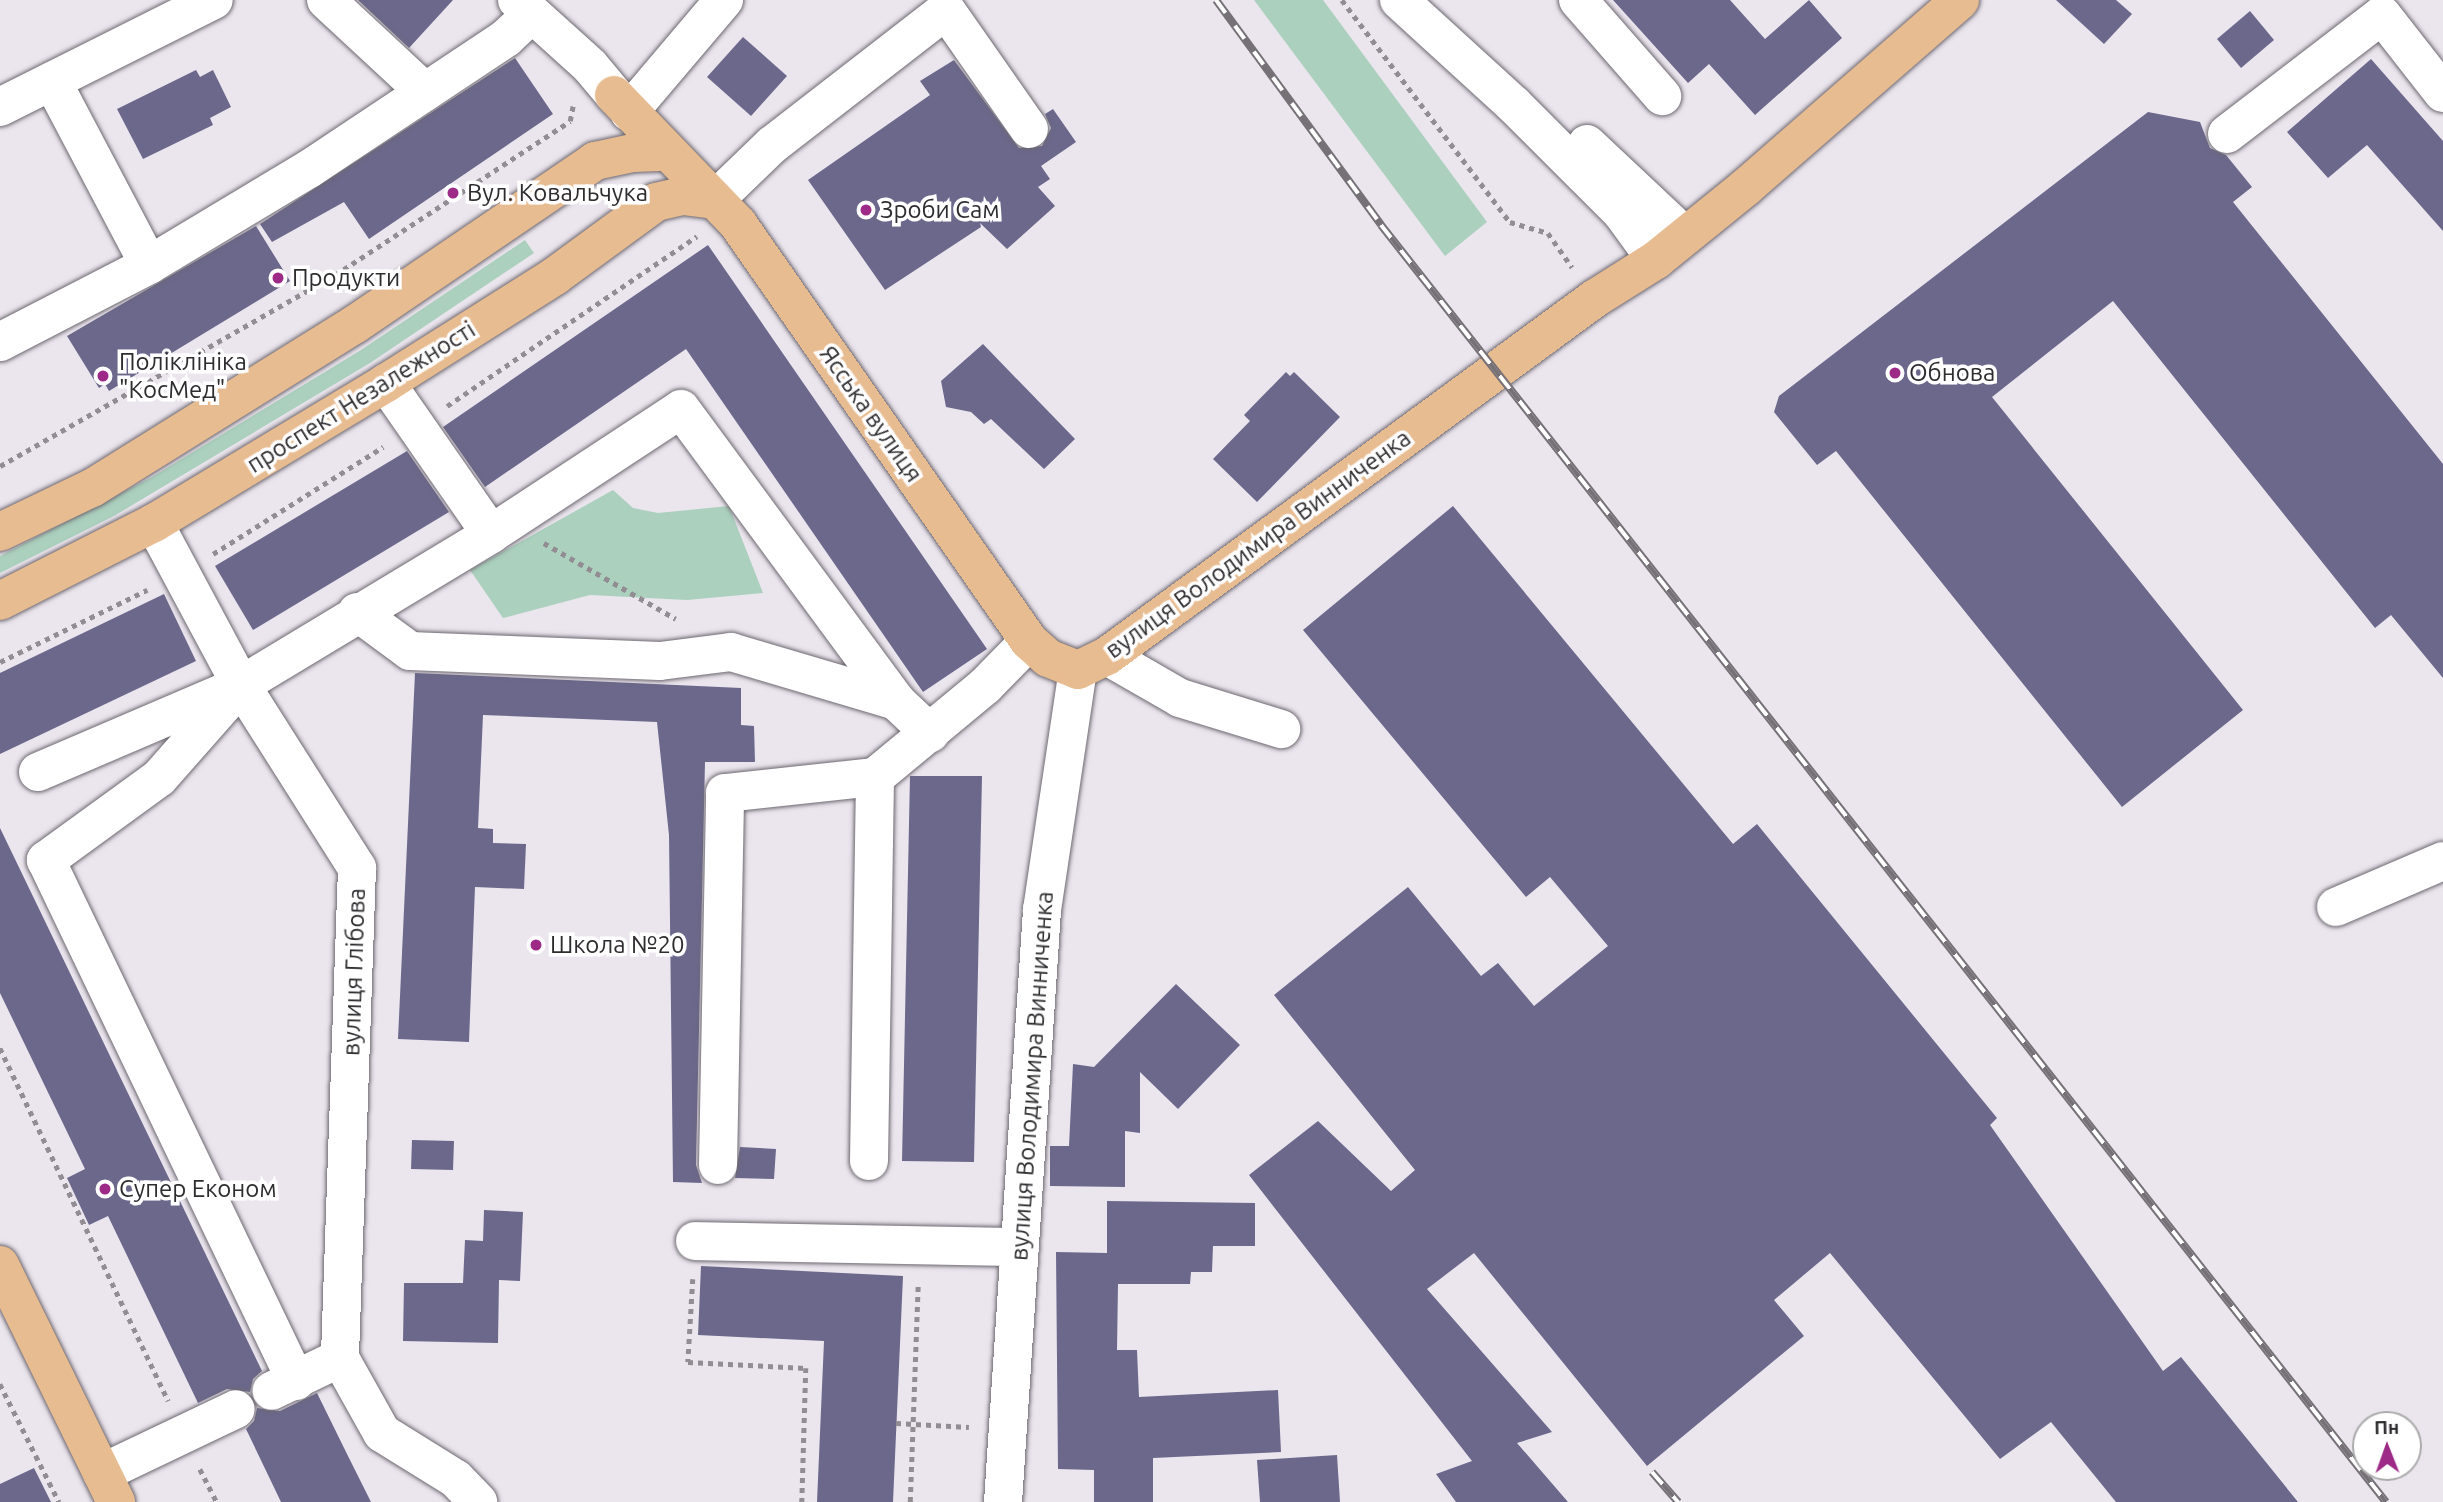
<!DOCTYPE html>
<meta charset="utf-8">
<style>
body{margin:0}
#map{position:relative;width:2443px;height:1502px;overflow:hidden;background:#ebe5ee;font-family:Ubuntu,sans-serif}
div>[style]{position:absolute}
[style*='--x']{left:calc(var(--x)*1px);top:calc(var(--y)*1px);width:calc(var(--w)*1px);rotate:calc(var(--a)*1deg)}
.green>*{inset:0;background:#abd0be}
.building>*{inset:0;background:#6b688b}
.path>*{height:4.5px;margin-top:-2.25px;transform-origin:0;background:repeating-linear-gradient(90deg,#918d93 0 5px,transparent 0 10px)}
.roads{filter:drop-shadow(0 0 2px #6d6870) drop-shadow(0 0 2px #6d6870)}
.minor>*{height:38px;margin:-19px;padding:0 19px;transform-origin:19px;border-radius:19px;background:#fff}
.major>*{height:38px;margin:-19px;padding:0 19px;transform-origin:19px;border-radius:19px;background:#e8bc91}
.rail>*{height:8px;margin-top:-4px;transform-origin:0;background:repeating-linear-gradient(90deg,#fff 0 16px,#757177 0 32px);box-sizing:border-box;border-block:2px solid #757177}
.dots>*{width:19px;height:19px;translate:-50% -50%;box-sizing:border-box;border:4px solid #fff;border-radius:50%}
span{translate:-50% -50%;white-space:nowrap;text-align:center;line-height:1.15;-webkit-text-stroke:7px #fff;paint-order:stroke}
.poi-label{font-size:24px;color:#2e2c2f}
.left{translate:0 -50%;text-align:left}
.street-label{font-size:24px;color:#2e2c2f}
.north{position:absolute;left:2352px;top:1411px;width:70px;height:70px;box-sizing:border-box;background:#fff;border:2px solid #ababac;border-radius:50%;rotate:359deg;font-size:19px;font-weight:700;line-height:28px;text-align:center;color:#2e2c2f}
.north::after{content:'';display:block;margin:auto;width:24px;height:32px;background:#9d2a86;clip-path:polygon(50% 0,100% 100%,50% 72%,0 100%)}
</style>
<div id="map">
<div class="green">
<i style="clip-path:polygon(1254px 0,1323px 0,1487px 222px,1445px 256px)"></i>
<i style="clip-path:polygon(525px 240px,534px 253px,370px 363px,114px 516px,0 573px,0 556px,152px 477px,361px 350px)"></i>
<i style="clip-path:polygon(613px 490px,633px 508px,658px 513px,729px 506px,763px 593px,687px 600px,590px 595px,503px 618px,470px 570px)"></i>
</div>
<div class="building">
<i style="clip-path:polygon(358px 0,453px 0,409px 48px)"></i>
<i style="clip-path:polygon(1613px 0,1730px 0,1765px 39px,1809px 0,1842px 38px,1755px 115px,1709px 64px,1688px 83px)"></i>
<i style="clip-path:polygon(2056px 0,2116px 0,2132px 14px,2104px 44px)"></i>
<i style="clip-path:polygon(2250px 11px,2274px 40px,2241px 68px,2217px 39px)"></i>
<i style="clip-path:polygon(743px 37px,787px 76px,751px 116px,707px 77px)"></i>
<i style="clip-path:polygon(515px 58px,553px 114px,369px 239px,344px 202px,272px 242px,260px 224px)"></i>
<i style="clip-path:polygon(2371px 59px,2443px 141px,2443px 231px,2367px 145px,2328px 178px,2287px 132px)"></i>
<i style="clip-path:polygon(954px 60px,1019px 148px,1042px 146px,1051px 128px,1045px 114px,1053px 109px,1076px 142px,1041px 166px,1050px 179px,1038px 187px,1055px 206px,1007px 249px,980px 223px,981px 227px,885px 290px,808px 180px,930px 95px,920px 81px)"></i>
<i style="clip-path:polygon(196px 70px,200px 77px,213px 70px,231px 107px,210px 118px,213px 125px,143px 159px,117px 109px)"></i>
<i style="clip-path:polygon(2148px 112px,2200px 122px,2210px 148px,2226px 155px,2252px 187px,2233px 202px,2443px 464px,2443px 678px,2391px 615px,2375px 628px,2113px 301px,1992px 397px,2243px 710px,2122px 807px,1836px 451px,1817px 465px,1774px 412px,1779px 396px)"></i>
<i style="clip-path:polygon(256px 226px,290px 281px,109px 391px,105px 384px,99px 388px,67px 336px)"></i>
<i style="clip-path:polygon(708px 245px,987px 649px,923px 692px,686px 349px,485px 487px,443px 427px)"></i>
<i style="clip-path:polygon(983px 344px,1075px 439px,1044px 469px,991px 419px,984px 424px,971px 412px,946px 407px,941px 381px)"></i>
<i style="clip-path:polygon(1286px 372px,1290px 376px,1294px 372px,1340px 417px,1257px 502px,1213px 459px,1250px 421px,1244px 415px)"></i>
<i style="clip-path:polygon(407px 451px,449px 512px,253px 630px,215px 566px)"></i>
<i style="clip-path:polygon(1453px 506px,1733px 844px,1757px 824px,1997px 1118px,1990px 1125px,2163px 1371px,2181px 1357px,2298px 1502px,2116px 1502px,2051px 1422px,2000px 1459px,1830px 1253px,1774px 1300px,1804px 1336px,1647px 1466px,1474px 1253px,1427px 1289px,1552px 1432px,1517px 1443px,1568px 1502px,1456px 1502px,1436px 1474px,1472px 1461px,1249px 1175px,1318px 1121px,1391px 1191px,1415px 1170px,1274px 995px,1408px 887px,1481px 976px,1498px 963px,1534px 1006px,1608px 946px,1550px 877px,1526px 897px,1303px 630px)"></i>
<i style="clip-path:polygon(164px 594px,196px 661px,0 754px,0 673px)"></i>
<i style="clip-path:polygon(415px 673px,741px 688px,741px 725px,754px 726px,755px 762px,705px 762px,696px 1165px,702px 1183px,673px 1182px,669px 835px,657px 722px,483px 715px,478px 828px,493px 829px,493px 843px,526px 844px,524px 889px,475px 887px,469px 1042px,398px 1039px)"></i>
<i style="clip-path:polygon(910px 776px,982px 776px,974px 1162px,902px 1161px)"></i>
<i style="clip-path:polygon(0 828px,262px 1371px,253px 1379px,250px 1392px,227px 1389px,198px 1403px,108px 1216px,89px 1225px,67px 1178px,85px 1169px,0 993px)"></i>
<i style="clip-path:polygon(1176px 984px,1240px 1045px,1178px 1109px,1140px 1072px,1140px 1133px,1125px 1131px,1125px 1187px,1050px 1186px,1050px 1146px,1069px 1146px,1073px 1064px,1094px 1067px)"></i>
<i style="clip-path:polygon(412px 1140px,454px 1141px,453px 1170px,411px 1169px)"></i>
<i style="clip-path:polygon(740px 1147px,776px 1149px,774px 1179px,735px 1178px)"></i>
<i style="clip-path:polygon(1107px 1201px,1255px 1203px,1255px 1246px,1213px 1246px,1212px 1272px,1191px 1272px,1190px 1284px,1118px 1284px,1117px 1350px,1137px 1350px,1139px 1397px,1278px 1390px,1281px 1452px,1153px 1458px,1153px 1502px,1094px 1502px,1094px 1470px,1058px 1469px,1056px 1252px,1107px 1253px)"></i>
<i style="clip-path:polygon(484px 1210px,523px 1212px,520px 1281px,499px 1280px,498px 1343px,403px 1341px,404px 1283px,463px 1283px,465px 1240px,483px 1241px)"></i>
<i style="clip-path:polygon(701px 1266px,903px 1276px,893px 1502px,817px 1502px,824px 1341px,698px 1335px)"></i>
<i style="clip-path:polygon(317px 1393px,347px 1454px,371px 1502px,281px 1502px,246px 1429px,254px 1421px,257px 1408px,280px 1411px)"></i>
<i style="clip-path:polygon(1337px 1455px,1340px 1502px,1260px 1502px,1257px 1460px)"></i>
<i style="clip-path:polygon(34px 1468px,51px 1502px,0 1502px,0 1484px)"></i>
</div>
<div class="path">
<i style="--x:1342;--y:0;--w:278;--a:52.9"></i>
<i style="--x:1510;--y:222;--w:40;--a:16"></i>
<i style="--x:1548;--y:233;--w:42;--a:54.8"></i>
<i style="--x:447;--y:406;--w:302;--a:-34.2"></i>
<i style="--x:0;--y:466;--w:386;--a:-29.7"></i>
<i style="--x:335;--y:275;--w:281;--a:-33.2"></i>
<i style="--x:570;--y:121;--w:15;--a:-79"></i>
<i style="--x:544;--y:543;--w:152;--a:29.9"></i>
<i style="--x:213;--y:554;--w:201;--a:-32.2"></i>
<i style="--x:0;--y:662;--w:164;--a:-26.1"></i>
<i style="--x:0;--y:1048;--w:391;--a:64.5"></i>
<i style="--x:693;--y:1279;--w:83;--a:93.4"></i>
<i style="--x:688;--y:1362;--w:118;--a:2.9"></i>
<i style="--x:806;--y:1368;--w:134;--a:91.7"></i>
<i style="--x:0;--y:1384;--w:132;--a:63.4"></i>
<i style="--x:896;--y:1423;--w:73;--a:3.1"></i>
<i style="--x:200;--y:1469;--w:37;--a:63"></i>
<i style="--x:910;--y:1502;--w:218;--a:-87.9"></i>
</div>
<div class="roads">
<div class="minor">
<i style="--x:326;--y:0;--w:135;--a:42.9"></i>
<i style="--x:517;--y:0;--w:98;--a:42.1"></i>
<i style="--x:590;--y:66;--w:38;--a:50"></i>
<i style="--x:1399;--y:0;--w:154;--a:42.4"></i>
<i style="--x:1513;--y:104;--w:154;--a:45"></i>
<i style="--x:1622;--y:213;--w:58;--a:54.1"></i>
<i style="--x:1578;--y:0;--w:128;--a:48.8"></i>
<i style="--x:52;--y:81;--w:208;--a:62.2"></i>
<i style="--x:0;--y:107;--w:239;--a:-26.6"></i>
<i style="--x:629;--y:112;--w:147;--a:-49.7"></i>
<i style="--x:2227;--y:134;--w:195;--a:-37.5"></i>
<i style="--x:2382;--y:15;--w:99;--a:52"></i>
<i style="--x:1587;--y:144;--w:134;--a:43.2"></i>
<i style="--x:715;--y:200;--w:79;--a:-44"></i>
<i style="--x:772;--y:145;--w:220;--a:-37.8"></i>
<i style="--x:946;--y:10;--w:145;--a:55.1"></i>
<i style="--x:0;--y:342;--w:168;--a:-27.3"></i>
<i style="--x:149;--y:265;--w:187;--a:-31"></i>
<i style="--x:309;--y:169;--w:237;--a:-33.6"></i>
<i style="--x:506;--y:38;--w:35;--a:-43"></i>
<i style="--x:386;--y:383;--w:184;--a:55.2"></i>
<i style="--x:154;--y:523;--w:184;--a:61.8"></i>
<i style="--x:241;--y:685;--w:217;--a:57.6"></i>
<i style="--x:357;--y:868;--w:490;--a:92"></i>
<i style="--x:340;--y:1358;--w:76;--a:154.4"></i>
<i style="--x:357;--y:612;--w:66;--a:36.3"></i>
<i style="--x:410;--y:651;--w:250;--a:2.3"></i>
<i style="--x:660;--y:661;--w:72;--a:-7.2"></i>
<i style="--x:731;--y:652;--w:172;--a:16.5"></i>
<i style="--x:1107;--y:656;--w:84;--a:29.9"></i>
<i style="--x:1180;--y:698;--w:106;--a:17.1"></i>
<i style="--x:234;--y:693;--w:113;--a:131.4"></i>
<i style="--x:159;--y:778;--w:140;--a:144"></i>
<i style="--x:46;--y:860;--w:578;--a:64.37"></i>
<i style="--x:38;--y:772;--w:221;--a:-23.2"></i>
<i style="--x:241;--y:685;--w:292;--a:-31.1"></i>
<i style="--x:491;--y:534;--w:227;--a:-33.3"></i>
<i style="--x:681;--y:409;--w:363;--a:53.6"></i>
<i style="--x:896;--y:701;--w:47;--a:43.3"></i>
<i style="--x:2336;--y:907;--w:116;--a:-23.3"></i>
<i style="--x:869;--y:1161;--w:384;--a:-89.1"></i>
<i style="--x:875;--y:777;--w:143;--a:-39.6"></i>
<i style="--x:985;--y:686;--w:63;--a:-45.6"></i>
<i style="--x:718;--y:1165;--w:372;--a:-88.9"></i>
<i style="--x:725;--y:793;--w:151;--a:-6.1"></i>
<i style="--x:695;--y:1241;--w:325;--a:1.1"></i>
<i style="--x:340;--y:1358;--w:86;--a:60.8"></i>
<i style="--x:382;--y:1433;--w:87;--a:31.9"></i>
<i style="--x:456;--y:1479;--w:32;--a:46"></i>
<i style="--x:102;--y:1473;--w:148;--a:-25.5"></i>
<i style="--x:1003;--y:1502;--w:593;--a:-86.23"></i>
<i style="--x:1042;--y:910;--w:243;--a:-81.5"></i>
</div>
<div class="major">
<i style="--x:614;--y:95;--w:179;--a:46.1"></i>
<i style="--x:738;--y:224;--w:508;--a:55.09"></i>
<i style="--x:1029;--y:641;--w:25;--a:42"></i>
<i style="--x:1048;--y:658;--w:32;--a:22"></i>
<i style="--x:1078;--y:670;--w:32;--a:-26"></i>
<i style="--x:1107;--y:656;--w:604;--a:-36.24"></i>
<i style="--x:1594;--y:299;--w:73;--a:-32.2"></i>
<i style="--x:1656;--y:260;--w:116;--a:-39"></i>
<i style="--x:1746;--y:187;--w:284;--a:-41.1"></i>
<i style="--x:0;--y:532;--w:102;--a:-25.6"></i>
<i style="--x:92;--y:488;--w:309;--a:-31.9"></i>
<i style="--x:354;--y:325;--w:292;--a:-34.2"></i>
<i style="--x:595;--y:161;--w:39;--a:-12"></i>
<i style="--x:633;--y:153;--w:33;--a:-2"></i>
<i style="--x:0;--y:601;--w:173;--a:-26.9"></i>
<i style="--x:154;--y:523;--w:271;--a:-31.1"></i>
<i style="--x:386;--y:383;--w:200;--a:-32.3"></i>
<i style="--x:555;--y:276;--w:125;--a:-36.2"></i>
<i style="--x:656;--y:202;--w:28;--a:-13"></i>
<i style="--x:683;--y:196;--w:32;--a:7"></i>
<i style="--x:0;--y:1265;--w:264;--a:63.9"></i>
</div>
</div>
<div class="rail">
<i style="--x:1216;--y:0;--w:279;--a:53.7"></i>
<i style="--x:1381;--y:225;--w:1625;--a:51.8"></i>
<i style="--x:1652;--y:1472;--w:40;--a:49"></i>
</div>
<div class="dots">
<i style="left:453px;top:193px;background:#9d2a86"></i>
<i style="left:866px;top:210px;background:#9d2a86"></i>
<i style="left:278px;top:278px;background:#9d2a86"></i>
<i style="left:1895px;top:373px;background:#9d2a86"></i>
<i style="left:103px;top:376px;background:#9d2a86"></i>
<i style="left:536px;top:945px;background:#9d2a86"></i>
<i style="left:105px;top:1189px;background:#9d2a86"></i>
</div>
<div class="poi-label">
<span class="left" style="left:467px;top:193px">Вул. Ковальчука</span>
<span class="left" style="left:880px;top:210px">Зроби Сам</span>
<span class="left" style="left:292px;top:278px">Продукти</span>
<span class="left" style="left:119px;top:376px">Поліклініка<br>"КосМед"</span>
<span class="left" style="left:1909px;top:373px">Обнова</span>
<span class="left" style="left:550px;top:945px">Школа №20</span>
<span class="left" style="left:119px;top:1189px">Супер Економ</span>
</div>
<div class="street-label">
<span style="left:361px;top:397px;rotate:-32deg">проспект Незалежності</span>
<span style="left:871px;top:414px;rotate:55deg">Ясська вулиця</span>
<span style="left:1258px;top:544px;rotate:-36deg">вулиця Володимира Винниченка</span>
<span style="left:354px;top:972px;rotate:-88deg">вулиця Глібова</span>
<span style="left:1032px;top:1076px;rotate:-86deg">вулиця Володимира Винниченка</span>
</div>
<div class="north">Пн</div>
</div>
